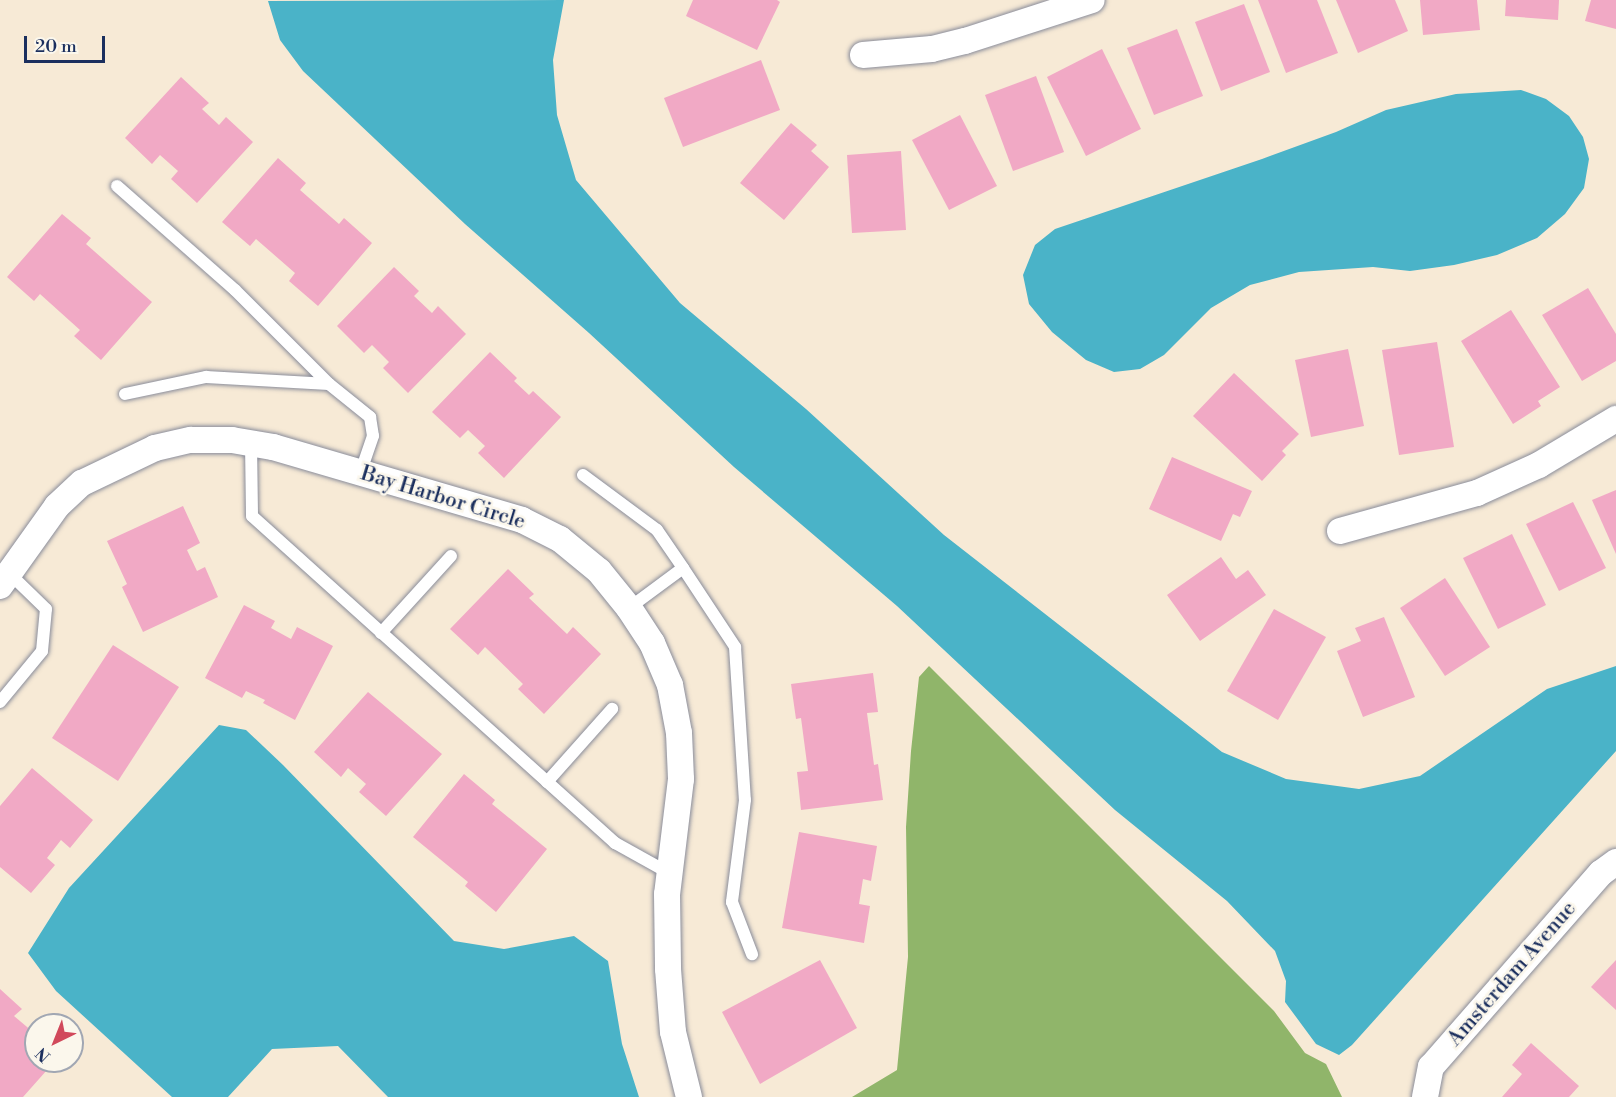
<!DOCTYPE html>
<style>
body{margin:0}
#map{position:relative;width:1616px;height:1097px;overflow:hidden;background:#f7ead6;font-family:"Libre Bodoni",serif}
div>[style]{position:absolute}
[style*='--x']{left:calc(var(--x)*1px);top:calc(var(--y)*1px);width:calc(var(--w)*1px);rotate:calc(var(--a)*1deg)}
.forest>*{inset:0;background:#90b56a}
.water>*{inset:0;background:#4ab3c8}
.building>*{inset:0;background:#f1a9c5}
.roads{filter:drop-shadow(0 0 2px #898c9a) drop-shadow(0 0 2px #898c9a)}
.service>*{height:12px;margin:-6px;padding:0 6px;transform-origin:6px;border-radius:6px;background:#fff}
.minor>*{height:26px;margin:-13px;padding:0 13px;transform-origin:13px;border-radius:13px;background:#fff}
span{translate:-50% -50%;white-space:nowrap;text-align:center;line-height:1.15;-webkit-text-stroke:5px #fbf7ec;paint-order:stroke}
.street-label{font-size:21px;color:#1b2f5e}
.north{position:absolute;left:24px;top:1013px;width:60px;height:60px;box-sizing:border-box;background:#fbf7ec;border:2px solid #a1a7b3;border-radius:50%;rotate:223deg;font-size:16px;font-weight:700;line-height:24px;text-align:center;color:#1b2f5e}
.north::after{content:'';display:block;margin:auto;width:21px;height:27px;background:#d1495b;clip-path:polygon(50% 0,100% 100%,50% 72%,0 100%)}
.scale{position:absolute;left:24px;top:36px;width:81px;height:27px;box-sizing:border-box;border:3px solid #1b2f5e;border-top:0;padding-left:8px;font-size:18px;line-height:21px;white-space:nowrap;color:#1b2f5e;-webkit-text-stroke:4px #fbf7ec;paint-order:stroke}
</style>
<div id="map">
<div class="forest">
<i style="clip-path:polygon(929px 666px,1274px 1011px,1305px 1053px,1326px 1064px,1342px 1097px,852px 1097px,897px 1070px,908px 957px,906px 827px,911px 751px,919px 677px)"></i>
</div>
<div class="water">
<i style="clip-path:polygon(564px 0,553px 60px,557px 115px,576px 180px,680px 303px,806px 409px,944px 535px,1222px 752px,1286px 779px,1359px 789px,1420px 776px,1547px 689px,1616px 666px,1616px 751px,1352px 1045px,1339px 1055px,1316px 1044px,1285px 1002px,1286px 981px,1275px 951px,1227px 901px,1115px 810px,897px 606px,734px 467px,589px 333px,465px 224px,303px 71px,280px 40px,268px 1px)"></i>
<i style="clip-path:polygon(1521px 90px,1546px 99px,1569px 116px,1583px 137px,1589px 159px,1584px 188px,1565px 214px,1537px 238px,1497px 255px,1454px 265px,1410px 271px,1373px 267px,1299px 272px,1250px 285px,1211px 308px,1164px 355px,1140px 369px,1114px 372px,1086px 360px,1052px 332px,1029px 304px,1023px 275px,1035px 245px,1055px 229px,1262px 159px,1336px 132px,1386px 110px,1456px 94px)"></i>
<i style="clip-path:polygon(219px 725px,246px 730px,283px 765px,454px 941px,504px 949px,574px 936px,608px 961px,622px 1044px,639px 1097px,388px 1097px,338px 1046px,272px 1049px,228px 1097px,172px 1097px,56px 991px,28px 953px,69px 888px)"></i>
</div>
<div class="building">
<i style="clip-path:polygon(693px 0,777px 0,780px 2px,757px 50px,686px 16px)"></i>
<i style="clip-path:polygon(1258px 0,1317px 0,1338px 53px,1286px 73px)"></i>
<i style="clip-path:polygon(1336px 0,1395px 0,1408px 31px,1358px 53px)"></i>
<i style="clip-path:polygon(1420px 0,1477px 0,1480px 30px,1423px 35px)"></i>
<i style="clip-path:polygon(1506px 0,1559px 0,1558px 20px,1505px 16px)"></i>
<i style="clip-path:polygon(1591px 0,1616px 0,1616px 29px,1585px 21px)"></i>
<i style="clip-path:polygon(1244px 4px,1270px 72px,1221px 91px,1195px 22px)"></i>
<i style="clip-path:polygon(1177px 29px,1203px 96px,1154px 115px,1127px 48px)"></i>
<i style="clip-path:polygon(1102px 49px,1141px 129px,1086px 156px,1047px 77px)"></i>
<i style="clip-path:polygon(761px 60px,780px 110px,683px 147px,664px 98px)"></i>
<i style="clip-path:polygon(1036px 76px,1064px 152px,1013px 171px,985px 95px)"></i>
<i style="clip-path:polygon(181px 77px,209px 103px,202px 109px,219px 125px,226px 117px,253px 142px,197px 203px,171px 179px,178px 171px,160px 155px,152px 164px,125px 138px)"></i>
<i style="clip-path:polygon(960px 115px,997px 186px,949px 210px,912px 140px)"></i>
<i style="clip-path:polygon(791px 123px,817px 145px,811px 151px,829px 167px,784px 220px,740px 183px)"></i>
<i style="clip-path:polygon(901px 151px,906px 230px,852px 233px,847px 155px)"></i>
<i style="clip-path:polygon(278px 158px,306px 183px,300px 190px,339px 224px,344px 218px,372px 243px,318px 306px,289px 281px,295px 273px,256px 239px,250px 246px,222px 222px)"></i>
<i style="clip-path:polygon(62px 214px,91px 238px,86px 244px,152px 302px,101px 360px,74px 336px,80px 330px,40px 294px,34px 301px,7px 277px)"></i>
<i style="clip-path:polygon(394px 267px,419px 291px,414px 296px,432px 313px,438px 306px,466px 334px,408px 393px,383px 368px,389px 362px,372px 345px,364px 353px,337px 326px)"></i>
<i style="clip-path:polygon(1588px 288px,1616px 334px,1616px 361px,1582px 381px,1542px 315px)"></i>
<i style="clip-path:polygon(1511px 310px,1560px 387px,1538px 401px,1541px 406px,1513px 424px,1461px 341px)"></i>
<i style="clip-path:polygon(1437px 342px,1454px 447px,1399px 455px,1382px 350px)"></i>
<i style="clip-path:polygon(1348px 349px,1364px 426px,1311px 437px,1295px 360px)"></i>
<i style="clip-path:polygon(490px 352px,517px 378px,514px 381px,529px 395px,533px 391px,561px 417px,504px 478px,478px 453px,485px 446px,468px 430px,460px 438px,432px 412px)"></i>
<i style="clip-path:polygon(1234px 373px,1299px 434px,1282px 451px,1286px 455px,1262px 481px,1193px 416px)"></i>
<i style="clip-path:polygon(1172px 457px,1252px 491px,1240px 517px,1233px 514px,1221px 541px,1149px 509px)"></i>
<i style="clip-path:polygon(1616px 490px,1616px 554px,1592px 500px)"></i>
<i style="clip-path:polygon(1573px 502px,1606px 568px,1559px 591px,1526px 524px)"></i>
<i style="clip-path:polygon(183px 506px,200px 543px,187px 550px,197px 571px,205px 567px,218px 597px,143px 632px,122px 587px,127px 584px,107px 541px)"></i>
<i style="clip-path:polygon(1512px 534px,1546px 605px,1498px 629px,1463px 558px)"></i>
<i style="clip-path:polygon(1221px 557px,1236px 579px,1248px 570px,1266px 595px,1200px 641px,1167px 595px)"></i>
<i style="clip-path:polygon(508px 569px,534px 594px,529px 598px,567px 634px,573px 627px,601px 654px,544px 714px,518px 689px,523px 684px,485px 647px,478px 655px,450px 629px)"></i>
<i style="clip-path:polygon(1445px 578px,1490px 647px,1445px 676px,1400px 608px)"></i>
<i style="clip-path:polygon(244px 605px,275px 621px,271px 628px,291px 639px,297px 627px,333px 646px,295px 720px,263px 703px,265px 700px,246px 691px,242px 698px,205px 678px)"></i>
<i style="clip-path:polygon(1274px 609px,1326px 637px,1278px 720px,1227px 691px)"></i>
<i style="clip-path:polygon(1384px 617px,1415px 697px,1363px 717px,1337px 651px,1361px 641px,1355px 628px)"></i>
<i style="clip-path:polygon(113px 645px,179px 687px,118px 781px,52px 738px)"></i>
<i style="clip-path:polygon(873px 673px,878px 712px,867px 713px,874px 765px,878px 764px,883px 800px,801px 810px,797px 772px,808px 771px,801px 718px,796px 719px,791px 684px)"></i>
<i style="clip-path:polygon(368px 692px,442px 754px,386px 816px,359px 792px,366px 784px,348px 768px,341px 777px,314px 752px)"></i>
<i style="clip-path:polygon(32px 768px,93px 820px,70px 848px,61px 840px,47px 858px,55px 865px,31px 893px,0 867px,0 806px)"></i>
<i style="clip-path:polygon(464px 774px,495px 800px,492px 804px,547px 849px,496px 912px,465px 886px,468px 882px,413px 837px)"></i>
<i style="clip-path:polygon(799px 832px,877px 846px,871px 881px,863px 879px,859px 904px,870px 906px,864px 943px,782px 928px)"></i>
<i style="clip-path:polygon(820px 960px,857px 1028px,760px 1084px,722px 1012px)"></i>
<i style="clip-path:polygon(1616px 960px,1616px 1010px,1591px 987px)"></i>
<i style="clip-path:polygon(0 989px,22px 1009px,14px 1016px,33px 1032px,36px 1029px,36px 1061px,55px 1061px,23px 1097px,0 1097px)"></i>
<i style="clip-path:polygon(1531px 1043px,1579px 1086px,1569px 1097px,1502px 1097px,1522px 1074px,1512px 1065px)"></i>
</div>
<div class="roads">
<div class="service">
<i style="--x:117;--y:186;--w:157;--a:41.4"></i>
<i style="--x:235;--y:290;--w:133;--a:45"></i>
<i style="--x:329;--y:384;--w:53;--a:38.8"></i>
<i style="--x:370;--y:417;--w:19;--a:81"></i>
<i style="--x:373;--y:436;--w:39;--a:109"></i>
<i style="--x:125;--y:394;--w:83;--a:-11.9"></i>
<i style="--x:206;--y:377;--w:123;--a:3.3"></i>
<i style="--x:251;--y:443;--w:73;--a:89.2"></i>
<i style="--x:252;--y:516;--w:489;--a:42"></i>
<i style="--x:615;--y:843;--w:62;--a:29.1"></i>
<i style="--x:583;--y:475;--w:92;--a:36.6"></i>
<i style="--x:657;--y:530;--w:46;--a:55.6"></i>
<i style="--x:629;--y:608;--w:67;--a:-36.5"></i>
<i style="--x:683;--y:568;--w:95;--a:56.6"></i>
<i style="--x:735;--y:647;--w:153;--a:86.3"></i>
<i style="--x:745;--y:800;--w:103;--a:97.3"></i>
<i style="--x:732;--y:902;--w:56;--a:69"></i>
<i style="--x:381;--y:633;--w:104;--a:-47.7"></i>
<i style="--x:0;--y:702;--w:66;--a:-50.5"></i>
<i style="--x:42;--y:651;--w:42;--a:-84.6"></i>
<i style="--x:46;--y:609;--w:52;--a:-135.8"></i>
<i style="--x:547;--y:782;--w:98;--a:-48.3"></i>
</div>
<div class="minor">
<i style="--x:863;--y:55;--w:69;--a:-5"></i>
<i style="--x:932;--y:49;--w:34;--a:-14"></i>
<i style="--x:965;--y:41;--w:133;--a:-17.9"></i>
<i style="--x:1340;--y:531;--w:142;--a:-15.5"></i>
<i style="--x:1477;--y:493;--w:68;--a:-24.3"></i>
<i style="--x:1539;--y:465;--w:90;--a:-30.9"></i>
<i style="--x:0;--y:586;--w:98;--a:-54.5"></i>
<i style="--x:57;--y:506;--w:34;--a:-43"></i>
<i style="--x:82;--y:483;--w:81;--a:-25.6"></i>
<i style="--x:155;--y:448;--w:37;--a:-13"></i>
<i style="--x:191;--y:440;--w:41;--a:0"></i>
<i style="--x:232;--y:440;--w:42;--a:9.7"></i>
<i style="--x:273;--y:447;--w:259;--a:16.3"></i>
<i style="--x:522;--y:520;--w:42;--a:26.6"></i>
<i style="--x:560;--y:539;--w:50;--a:39.4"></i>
<i style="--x:599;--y:571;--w:48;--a:51"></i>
<i style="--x:629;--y:608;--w:42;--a:56.7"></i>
<i style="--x:652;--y:643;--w:46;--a:66.8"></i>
<i style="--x:670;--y:685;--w:49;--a:79.4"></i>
<i style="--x:679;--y:733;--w:46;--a:87.5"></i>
<i style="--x:681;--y:779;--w:116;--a:96.9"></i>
<i style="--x:667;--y:894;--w:75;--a:89.2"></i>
<i style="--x:668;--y:969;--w:63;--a:85.5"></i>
<i style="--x:673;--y:1032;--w:67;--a:76.2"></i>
<i style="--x:1425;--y:1097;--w:31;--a:-79"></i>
<i style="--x:1431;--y:1067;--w:258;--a:-48.8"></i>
<i style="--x:1601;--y:873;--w:19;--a:-36"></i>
</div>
</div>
<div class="street-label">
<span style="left:443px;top:498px;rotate:17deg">Bay Harbor Circle</span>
<span style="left:1512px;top:974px;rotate:-49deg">Amsterdam Avenue</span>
</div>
<div class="north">N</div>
<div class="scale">20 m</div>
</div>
